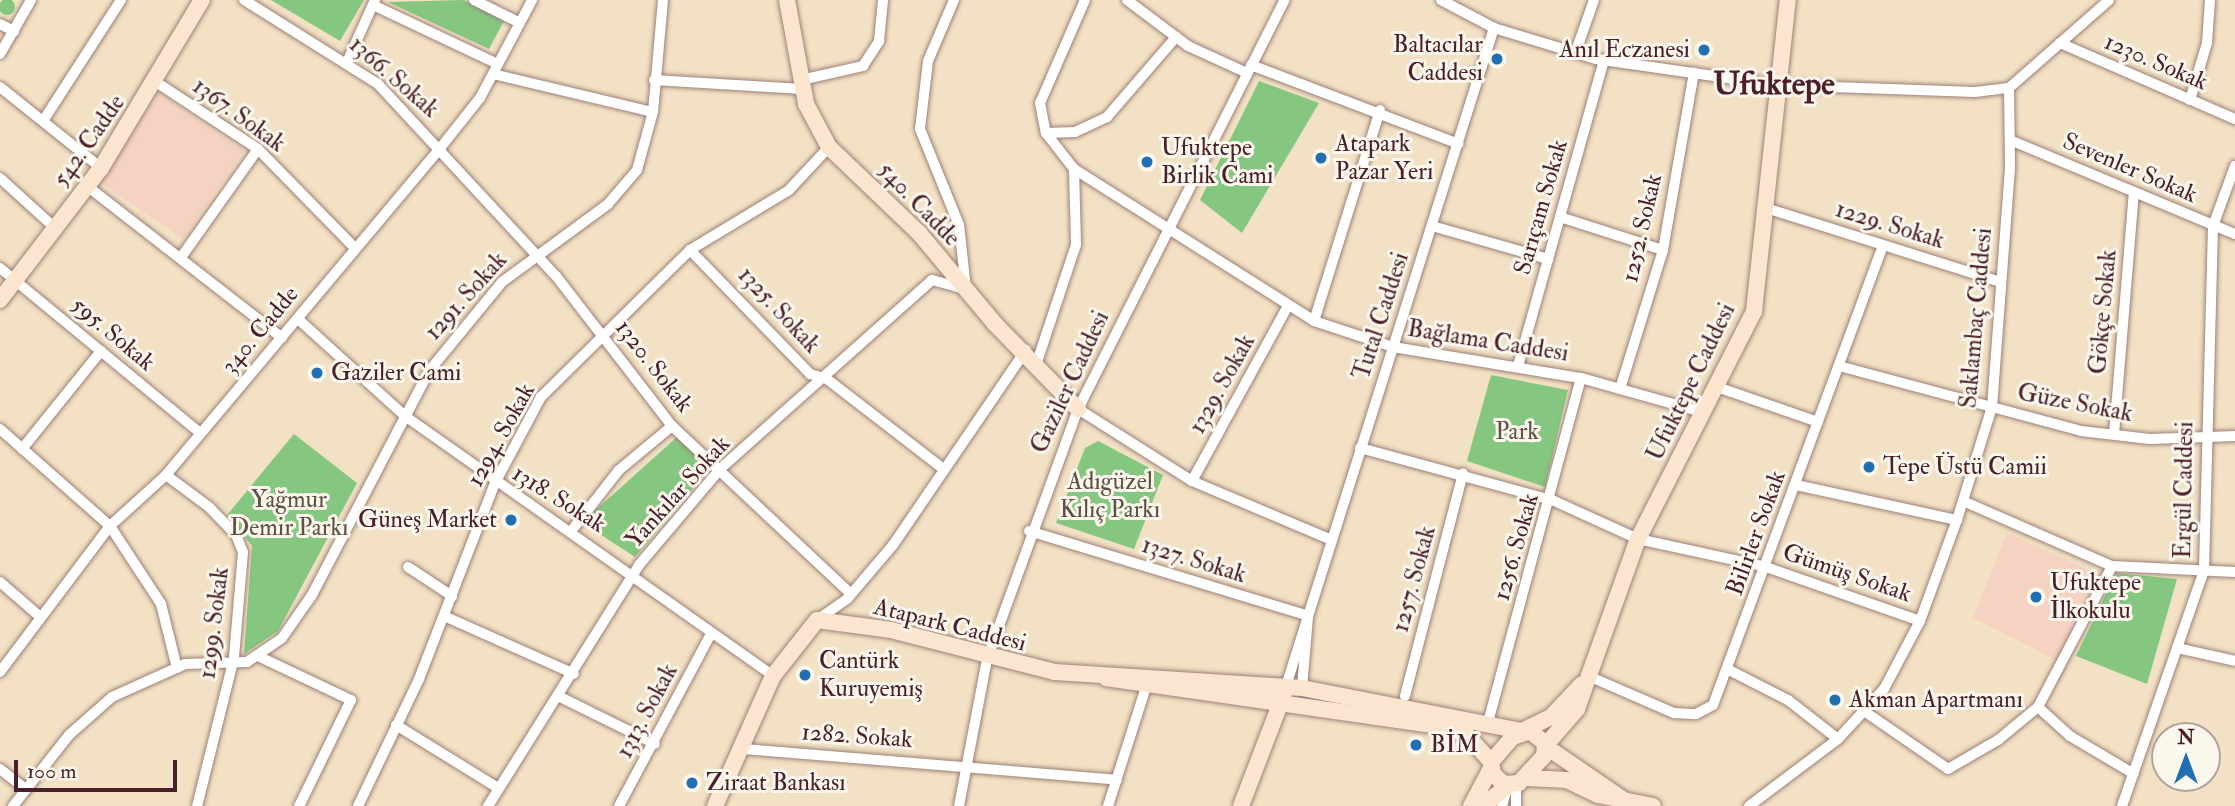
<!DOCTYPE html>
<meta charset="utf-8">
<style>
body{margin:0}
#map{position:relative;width:2235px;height:806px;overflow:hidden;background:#f2e1c4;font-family:"IM FELL Double Pica",serif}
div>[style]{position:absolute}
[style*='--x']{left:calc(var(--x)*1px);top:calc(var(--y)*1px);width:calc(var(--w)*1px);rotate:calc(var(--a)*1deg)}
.built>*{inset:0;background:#f5d3c2}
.green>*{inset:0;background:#85c780}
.round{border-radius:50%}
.roads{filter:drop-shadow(0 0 2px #9e8078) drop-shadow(0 0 2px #9e8078)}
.street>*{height:10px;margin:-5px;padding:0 5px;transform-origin:5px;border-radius:5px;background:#fff}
.secondary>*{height:16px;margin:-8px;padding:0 8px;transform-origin:8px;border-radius:8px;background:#fbe5cf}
.dots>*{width:19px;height:19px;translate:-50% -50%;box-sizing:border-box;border:4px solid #fbf7ec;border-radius:50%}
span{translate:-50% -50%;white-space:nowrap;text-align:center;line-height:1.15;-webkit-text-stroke:6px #fbf7ec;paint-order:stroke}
.poi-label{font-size:24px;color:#4a1f2b}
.right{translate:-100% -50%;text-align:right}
.left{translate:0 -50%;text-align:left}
.street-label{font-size:24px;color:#4a1f2b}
.park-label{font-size:24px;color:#5c5144}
.district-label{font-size:32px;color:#4a1f2b;font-weight:700}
.north{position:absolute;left:2151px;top:722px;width:70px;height:70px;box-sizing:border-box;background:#fbf7ec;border:2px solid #b4a19f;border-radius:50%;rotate:0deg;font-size:19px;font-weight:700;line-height:28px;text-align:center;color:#4a1f2b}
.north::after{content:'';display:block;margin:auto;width:24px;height:32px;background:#1f6fb2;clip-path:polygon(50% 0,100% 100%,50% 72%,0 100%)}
.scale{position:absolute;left:14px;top:760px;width:163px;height:32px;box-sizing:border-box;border:4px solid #4a1f2b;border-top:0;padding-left:9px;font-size:21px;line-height:24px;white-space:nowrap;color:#4a1f2b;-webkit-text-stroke:5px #fbf7ec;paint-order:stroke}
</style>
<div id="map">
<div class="built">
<i style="clip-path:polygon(159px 93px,244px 151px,183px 239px,98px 181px)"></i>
<i style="clip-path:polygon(2007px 533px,2102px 576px,2058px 661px,1973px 618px)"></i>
</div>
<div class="green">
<i class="round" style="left:-1px;top:-1px;width:16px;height:16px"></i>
<i style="clip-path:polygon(271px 0,364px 0,340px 41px)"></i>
<i style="clip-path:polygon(464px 0,504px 21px,489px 49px,388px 2px)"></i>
<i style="clip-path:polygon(1259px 81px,1319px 103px,1242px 233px,1200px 200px)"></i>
<i style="clip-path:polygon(1491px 375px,1568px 390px,1545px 487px,1467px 461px)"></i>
<i style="clip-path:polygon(294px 434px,357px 483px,278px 631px,244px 654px,252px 546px,227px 515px)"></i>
<i style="clip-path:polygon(677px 437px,711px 467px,635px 557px,592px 529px,589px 516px)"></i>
<i style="clip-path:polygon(1098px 441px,1163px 475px,1134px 549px,1056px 523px,1085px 448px)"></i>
<i style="clip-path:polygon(2116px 573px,2177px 579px,2147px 684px,2076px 656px)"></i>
</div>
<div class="roads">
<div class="street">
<i style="--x:244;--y:0;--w:158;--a:32.1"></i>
<i style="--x:378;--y:84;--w:262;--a:47.2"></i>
<i style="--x:556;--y:276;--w:190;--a:52.3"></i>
<i style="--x:672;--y:426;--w:245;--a:43.2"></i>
<i style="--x:474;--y:0;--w:51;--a:26.6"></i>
<i style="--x:1085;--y:0;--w:112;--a:113.6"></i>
<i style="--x:1040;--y:103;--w:31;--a:79"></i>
<i style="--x:1046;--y:133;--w:46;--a:52.1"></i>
<i style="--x:1074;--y:169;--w:284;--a:32.3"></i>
<i style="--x:1314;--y:321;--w:83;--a:18.2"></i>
<i style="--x:1393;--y:347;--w:191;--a:9.4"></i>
<i style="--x:1581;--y:378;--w:126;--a:15.7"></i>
<i style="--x:1127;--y:0;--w:76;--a:37"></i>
<i style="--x:1188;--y:46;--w:65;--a:24.6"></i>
<i style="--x:1441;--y:0;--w:60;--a:27.8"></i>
<i style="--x:1494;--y:28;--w:107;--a:16.9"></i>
<i style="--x:1596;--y:59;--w:182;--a:8.2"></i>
<i style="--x:1776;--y:85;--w:199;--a:2"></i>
<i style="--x:1975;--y:92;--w:34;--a:-7"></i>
<i style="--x:2009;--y:88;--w:133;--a:-41.3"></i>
<i style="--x:373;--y:5;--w:138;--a:25.3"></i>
<i style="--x:0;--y:24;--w:16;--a:27"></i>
<i style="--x:2060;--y:43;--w:191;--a:23.5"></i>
<i style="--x:1576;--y:51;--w:54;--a:-70.6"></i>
<i style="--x:0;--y:54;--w:62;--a:-60.1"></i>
<i style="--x:348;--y:60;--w:66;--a:-65.8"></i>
<i style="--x:1251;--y:65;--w:222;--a:20.8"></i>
<i style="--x:493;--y:74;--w:164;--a:13.4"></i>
<i style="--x:654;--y:80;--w:148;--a:3.5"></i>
<i style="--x:801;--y:80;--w:64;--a:-12.7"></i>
<i style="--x:863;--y:66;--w:30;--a:-57"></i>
<i style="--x:879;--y:41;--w:41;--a:-84.4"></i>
<i style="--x:156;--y:82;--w:122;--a:33.3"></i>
<i style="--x:258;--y:149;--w:136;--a:45.6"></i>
<i style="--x:0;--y:87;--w:129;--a:38.7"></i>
<i style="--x:2190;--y:100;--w:59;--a:-73.4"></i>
<i style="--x:2207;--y:43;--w:43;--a:-86"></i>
<i style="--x:43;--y:121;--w:144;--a:-57.2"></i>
<i style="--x:1046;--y:133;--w:29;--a:-2"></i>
<i style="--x:1075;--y:132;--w:35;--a:-25"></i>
<i style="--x:1107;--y:117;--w:106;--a:-49.2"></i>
<i style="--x:2010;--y:140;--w:244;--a:22.7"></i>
<i style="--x:0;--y:178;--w:74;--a:42.3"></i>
<i style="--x:87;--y:186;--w:247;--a:37.9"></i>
<i style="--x:1766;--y:208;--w:246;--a:17.5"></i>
<i style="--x:1560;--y:217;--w:108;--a:17.8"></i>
<i style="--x:1432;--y:226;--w:121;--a:15.9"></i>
<i style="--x:690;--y:250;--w:173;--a:45.9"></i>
<i style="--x:810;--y:374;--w:18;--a:16"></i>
<i style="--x:827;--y:379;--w:145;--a:37.7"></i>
<i style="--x:182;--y:256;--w:131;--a:-54.6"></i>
<i style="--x:0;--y:268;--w:259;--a:39.5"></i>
<i style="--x:298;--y:319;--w:144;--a:42.2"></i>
<i style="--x:405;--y:416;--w:451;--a:35.2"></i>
<i style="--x:1314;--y:321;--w:221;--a:-72.6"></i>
<i style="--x:1037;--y:362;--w:123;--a:-71.6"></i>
<i style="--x:1076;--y:245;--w:76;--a:-91.5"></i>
<i style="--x:1518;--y:366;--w:318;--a:-74.3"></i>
<i style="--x:1839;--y:366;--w:251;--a:15"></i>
<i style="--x:2081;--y:431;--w:69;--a:6.6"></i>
<i style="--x:2150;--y:439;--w:85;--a:-2"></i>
<i style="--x:1717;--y:387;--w:107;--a:19.1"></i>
<i style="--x:1620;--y:389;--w:145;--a:-72.8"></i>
<i style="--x:1663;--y:250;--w:180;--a:-80.1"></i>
<i style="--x:1078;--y:409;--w:135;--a:32.3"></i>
<i style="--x:1192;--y:481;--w:152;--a:22.9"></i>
<i style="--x:0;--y:429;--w:147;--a:41.4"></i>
<i style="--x:110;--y:526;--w:93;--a:56.8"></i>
<i style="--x:161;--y:604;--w:66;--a:76"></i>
<i style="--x:2114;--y:434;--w:242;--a:-85.3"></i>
<i style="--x:1360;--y:448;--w:199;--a:15.2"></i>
<i style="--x:1552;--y:500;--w:94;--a:24.4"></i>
<i style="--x:1638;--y:539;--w:131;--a:12.3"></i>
<i style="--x:1766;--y:567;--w:163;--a:19.3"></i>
<i style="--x:22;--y:449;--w:126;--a:-51.1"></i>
<i style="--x:166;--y:475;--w:54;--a:36.7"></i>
<i style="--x:209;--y:507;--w:39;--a:46"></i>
<i style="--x:236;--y:535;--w:18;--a:68"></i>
<i style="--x:243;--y:552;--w:106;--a:94.9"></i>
<i style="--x:234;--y:658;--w:153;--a:104"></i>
<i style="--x:1192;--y:481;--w:200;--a:-61.3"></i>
<i style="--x:1796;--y:485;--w:165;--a:12.3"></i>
<i style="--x:1963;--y:501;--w:163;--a:23.6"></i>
<i style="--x:2112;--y:566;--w:123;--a:2.8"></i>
<i style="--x:572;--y:530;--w:76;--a:-51.9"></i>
<i style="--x:619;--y:470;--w:69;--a:-39.7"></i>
<i style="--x:1029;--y:531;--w:292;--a:16.9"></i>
<i style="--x:408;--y:567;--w:53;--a:33.4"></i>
<i style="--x:0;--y:582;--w:50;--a:41"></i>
<i style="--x:444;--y:616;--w:142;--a:24"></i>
<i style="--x:817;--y:620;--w:37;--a:-35"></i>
<i style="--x:847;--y:599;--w:71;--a:-49.6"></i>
<i style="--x:893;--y:545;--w:236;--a:-55.7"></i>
<i style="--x:2177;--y:648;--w:59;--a:12.6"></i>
<i style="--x:260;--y:657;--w:101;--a:25.3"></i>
<i style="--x:351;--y:700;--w:118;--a:116.1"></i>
<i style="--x:1729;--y:670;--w:66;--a:27"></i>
<i style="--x:1788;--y:700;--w:63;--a:38"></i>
<i style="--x:0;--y:672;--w:183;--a:-53"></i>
<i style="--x:110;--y:526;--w:76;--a:-42.3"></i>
<i style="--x:166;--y:475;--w:428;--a:-50"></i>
<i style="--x:441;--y:147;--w:63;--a:-51.5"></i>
<i style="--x:480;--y:98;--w:111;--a:-62"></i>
<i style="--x:1586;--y:675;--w:96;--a:23.4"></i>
<i style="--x:1674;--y:713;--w:22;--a:3"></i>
<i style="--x:1696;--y:714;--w:19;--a:-28"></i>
<i style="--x:1713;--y:705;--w:490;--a:-69.7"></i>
<i style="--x:1286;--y:686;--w:690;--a:-72.46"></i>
<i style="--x:1302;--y:688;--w:72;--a:-85.2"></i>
<i style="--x:558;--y:696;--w:108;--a:26.3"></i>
<i style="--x:1405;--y:696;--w:230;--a:-75.4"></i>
<i style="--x:2038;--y:707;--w:43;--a:42.2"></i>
<i style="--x:2070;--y:736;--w:74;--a:30.7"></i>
<i style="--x:1864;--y:711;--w:102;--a:34.6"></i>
<i style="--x:1948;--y:769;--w:58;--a:-30.1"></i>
<i style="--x:1998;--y:740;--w:52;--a:-39.5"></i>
<i style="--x:2038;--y:707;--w:159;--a:-62.3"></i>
<i style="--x:396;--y:725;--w:120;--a:31.7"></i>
<i style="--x:1487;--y:726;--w:360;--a:-74.9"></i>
<i style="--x:743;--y:749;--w:375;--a:4.7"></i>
<i style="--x:0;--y:769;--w:33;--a:38"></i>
<i style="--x:1516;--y:785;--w:21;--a:90"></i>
<i style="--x:13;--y:806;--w:90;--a:-51.7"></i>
<i style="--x:69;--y:735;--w:57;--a:-41.5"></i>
<i style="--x:112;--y:697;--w:80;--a:-24.3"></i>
<i style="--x:185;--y:664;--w:62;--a:-1.8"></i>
<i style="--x:247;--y:662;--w:42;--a:-34.4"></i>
<i style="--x:282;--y:638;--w:52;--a:-55.1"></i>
<i style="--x:312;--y:595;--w:253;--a:-62.4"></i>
<i style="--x:429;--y:371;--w:115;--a:-50.6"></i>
<i style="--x:502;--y:282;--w:132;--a:-36.3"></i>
<i style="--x:608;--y:204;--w:45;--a:-49.5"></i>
<i style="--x:637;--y:170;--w:60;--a:-74.6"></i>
<i style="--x:653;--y:112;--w:112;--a:-84.9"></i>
<i style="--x:358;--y:806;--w:141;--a:-64.3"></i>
<i style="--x:419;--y:679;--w:210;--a:-68.8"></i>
<i style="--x:495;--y:483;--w:98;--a:-61.9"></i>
<i style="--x:541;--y:397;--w:209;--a:-44.6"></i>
<i style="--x:690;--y:250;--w:116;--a:-31.2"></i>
<i style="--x:789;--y:190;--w:59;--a:-47.1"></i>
<i style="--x:488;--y:806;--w:284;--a:-57.9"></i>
<i style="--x:639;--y:565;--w:126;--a:-49.8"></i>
<i style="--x:720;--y:469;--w:284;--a:-41.7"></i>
<i style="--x:932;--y:280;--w:35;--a:15"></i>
<i style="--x:966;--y:289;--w:64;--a:-96.2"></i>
<i style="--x:959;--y:225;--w:104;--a:-112.1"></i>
<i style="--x:920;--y:129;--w:68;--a:-83.3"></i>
<i style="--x:928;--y:61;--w:66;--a:-66.9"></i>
<i style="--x:619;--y:806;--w:195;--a:-61.9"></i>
<i style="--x:959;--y:806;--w:150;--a:-79.2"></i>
<i style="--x:987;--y:659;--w:266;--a:-70"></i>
<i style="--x:1078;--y:409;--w:458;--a:-63.2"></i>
<i style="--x:1108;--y:806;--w:125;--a:-72.3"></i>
<i style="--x:1502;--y:806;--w:19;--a:-74"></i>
<i style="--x:1749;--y:806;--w:111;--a:-37"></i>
<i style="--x:1838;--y:739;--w:68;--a:-47.4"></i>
<i style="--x:1884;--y:689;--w:77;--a:-62.1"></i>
<i style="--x:1920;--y:621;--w:108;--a:-69.9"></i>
<i style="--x:1957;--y:520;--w:118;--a:-72.8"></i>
<i style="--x:1992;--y:407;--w:240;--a:-85.7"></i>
<i style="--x:2010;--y:168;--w:80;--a:-90.7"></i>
<i style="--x:2122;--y:806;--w:250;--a:-70.8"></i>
<i style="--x:2204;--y:570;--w:344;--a:-88.5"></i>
<i style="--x:2213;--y:226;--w:64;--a:-69.9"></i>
</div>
<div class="secondary">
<i style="--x:787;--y:0;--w:106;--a:79.6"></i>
<i style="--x:806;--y:104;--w:49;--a:61.9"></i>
<i style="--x:829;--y:147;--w:124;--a:43.7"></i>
<i style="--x:919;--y:233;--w:119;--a:50.1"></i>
<i style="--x:995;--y:324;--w:119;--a:45.7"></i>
<i style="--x:0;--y:300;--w:166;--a:-52.6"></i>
<i style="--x:101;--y:168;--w:196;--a:-59"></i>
<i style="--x:1106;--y:678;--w:328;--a:8.2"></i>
<i style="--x:1431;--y:725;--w:36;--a:14"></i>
<i style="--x:1466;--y:734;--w:38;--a:48"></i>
<i style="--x:1530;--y:731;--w:19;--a:39"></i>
<i style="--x:1545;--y:743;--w:13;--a:94"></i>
<i style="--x:1544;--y:756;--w:37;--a:133"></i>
<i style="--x:1519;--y:783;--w:15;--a:176"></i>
<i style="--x:1504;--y:784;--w:15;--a:-138"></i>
<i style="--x:1493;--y:774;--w:12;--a:-99"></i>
<i style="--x:1491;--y:762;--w:33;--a:-49"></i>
<i style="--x:1513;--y:737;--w:18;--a:-19"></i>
<i style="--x:1527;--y:778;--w:40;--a:2.9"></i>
<i style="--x:1567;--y:780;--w:34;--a:26"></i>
<i style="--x:1598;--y:795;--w:56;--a:11.3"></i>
<i style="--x:1624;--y:800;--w:96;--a:-145.6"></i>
<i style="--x:1545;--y:746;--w:49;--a:-49.1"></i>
<i style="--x:1577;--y:709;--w:181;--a:-70.3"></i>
<i style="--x:1638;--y:539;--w:256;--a:-63"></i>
<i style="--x:1754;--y:311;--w:313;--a:-83.8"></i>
<i style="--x:715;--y:806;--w:142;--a:-66"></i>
<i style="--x:773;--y:676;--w:71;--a:-51.8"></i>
<i style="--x:817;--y:620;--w:75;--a:7.7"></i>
<i style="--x:891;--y:630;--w:169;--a:14.4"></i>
<i style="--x:1055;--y:672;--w:248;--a:3.7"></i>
<i style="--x:1302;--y:688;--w:224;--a:11.1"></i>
<i style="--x:1522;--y:731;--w:32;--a:-26"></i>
<i style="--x:1551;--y:717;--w:45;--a:-46.8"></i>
<i style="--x:1241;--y:806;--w:120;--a:-69"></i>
<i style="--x:1471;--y:806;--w:43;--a:-62.2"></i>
<i style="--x:1483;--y:806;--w:33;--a:-40"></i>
</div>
</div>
<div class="dots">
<i style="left:1704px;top:50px;background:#1f6fb2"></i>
<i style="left:1497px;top:59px;background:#1f6fb2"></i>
<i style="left:1321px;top:158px;background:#1f6fb2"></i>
<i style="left:1147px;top:162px;background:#1f6fb2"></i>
<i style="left:317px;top:373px;background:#1f6fb2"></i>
<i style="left:1869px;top:467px;background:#1f6fb2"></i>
<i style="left:511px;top:520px;background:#1f6fb2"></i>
<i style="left:2036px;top:597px;background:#1f6fb2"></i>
<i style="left:805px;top:675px;background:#1f6fb2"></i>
<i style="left:1835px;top:700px;background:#1f6fb2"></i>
<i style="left:1416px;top:745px;background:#1f6fb2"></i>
<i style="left:692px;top:783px;background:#1f6fb2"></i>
</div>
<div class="poi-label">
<span class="right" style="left:1483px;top:59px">Baltacılar<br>Caddesi</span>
<span class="right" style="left:1690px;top:50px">Anıl Eczanesi</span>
<span class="left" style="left:1335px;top:158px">Atapark<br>Pazar Yeri</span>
<span class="left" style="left:1161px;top:162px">Ufuktepe<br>Birlik Cami</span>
<span class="left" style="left:331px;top:373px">Gaziler Cami</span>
<span class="left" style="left:1883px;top:467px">Tepe Üstü Camii</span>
<span class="right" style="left:497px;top:520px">Güneş Market</span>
<span class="left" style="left:2050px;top:597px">Ufuktepe<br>İlkokulu</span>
<span class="left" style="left:819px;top:675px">Cantürk<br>Kuruyemiş</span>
<span class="left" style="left:1849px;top:700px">Akman Apartmanı</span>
<span class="left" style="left:1430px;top:745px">BİM</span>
<span class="left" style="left:706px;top:783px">Ziraat Bankası</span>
</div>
<div class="street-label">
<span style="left:2156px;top:62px;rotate:23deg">1230. Sokak</span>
<span style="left:394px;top:77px;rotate:41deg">1366. Sokak</span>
<span style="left:239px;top:115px;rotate:36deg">1367. Sokak</span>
<span style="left:89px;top:141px;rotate:-55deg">542. Cadde</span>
<span style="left:2130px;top:168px;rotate:23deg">Sevenler Sokak</span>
<span style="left:919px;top:204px;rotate:46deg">540. Cadde</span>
<span style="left:1541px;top:207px;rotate:-74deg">Sarıçam Sokak</span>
<span style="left:1890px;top:225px;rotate:17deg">1229. Sokak</span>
<span style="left:1642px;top:228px;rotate:-77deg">1252. Sokak</span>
<span style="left:466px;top:296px;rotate:-48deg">1291. Sokak</span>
<span style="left:779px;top:310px;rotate:47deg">1325. Sokak</span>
<span style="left:2103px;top:312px;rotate:-85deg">Gökçe Sokak</span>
<span style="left:1381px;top:316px;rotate:-72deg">Tutal Caddesi</span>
<span style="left:1976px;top:318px;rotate:-85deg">Saklambaç Caddesi</span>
<span style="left:260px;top:330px;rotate:-50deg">340. Cadde</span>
<span style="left:113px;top:334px;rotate:40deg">595. Sokak</span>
<span style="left:1488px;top:341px;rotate:9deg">Bağlama Caddesi</span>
<span style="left:654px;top:366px;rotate:52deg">1320. Sokak</span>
<span style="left:1070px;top:382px;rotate:-65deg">Gaziler Caddesi</span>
<span style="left:1691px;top:382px;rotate:-64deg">Ufuktepe Caddesi</span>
<span style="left:1222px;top:384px;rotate:-61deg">1329. Sokak</span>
<span style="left:2075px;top:403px;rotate:11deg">Güze Sokak</span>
<span style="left:501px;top:435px;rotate:-61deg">1294. Sokak</span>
<span style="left:2184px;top:490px;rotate:-89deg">Ergül Caddesi</span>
<span style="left:678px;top:492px;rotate:-48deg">Yankılar Sokak</span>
<span style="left:559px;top:499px;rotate:32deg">1318. Sokak</span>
<span style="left:1756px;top:533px;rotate:-70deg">Bilirler Sokak</span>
<span style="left:1516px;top:547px;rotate:-74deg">1256. Sokak</span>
<span style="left:1194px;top:560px;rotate:17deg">1327. Sokak</span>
<span style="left:1847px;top:573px;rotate:19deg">Gümüş Sokak</span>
<span style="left:1414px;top:579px;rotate:-75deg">1257. Sokak</span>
<span style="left:214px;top:623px;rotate:-83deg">1299. Sokak</span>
<span style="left:950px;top:625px;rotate:14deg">Atapark Caddesi</span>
<span style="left:647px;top:711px;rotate:-62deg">1313. Sokak</span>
<span style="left:857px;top:736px;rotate:4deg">1282. Sokak</span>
</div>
<div class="park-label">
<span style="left:1517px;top:432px">Park</span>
<span style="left:1110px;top:496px">Adıgüzel<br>Kılıç Parkı</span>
<span style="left:289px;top:514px">Yağmur<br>Demir Parkı</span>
</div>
<div class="district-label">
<span style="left:1774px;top:84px">Ufuktepe</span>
</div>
<div class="north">N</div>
<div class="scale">100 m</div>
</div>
